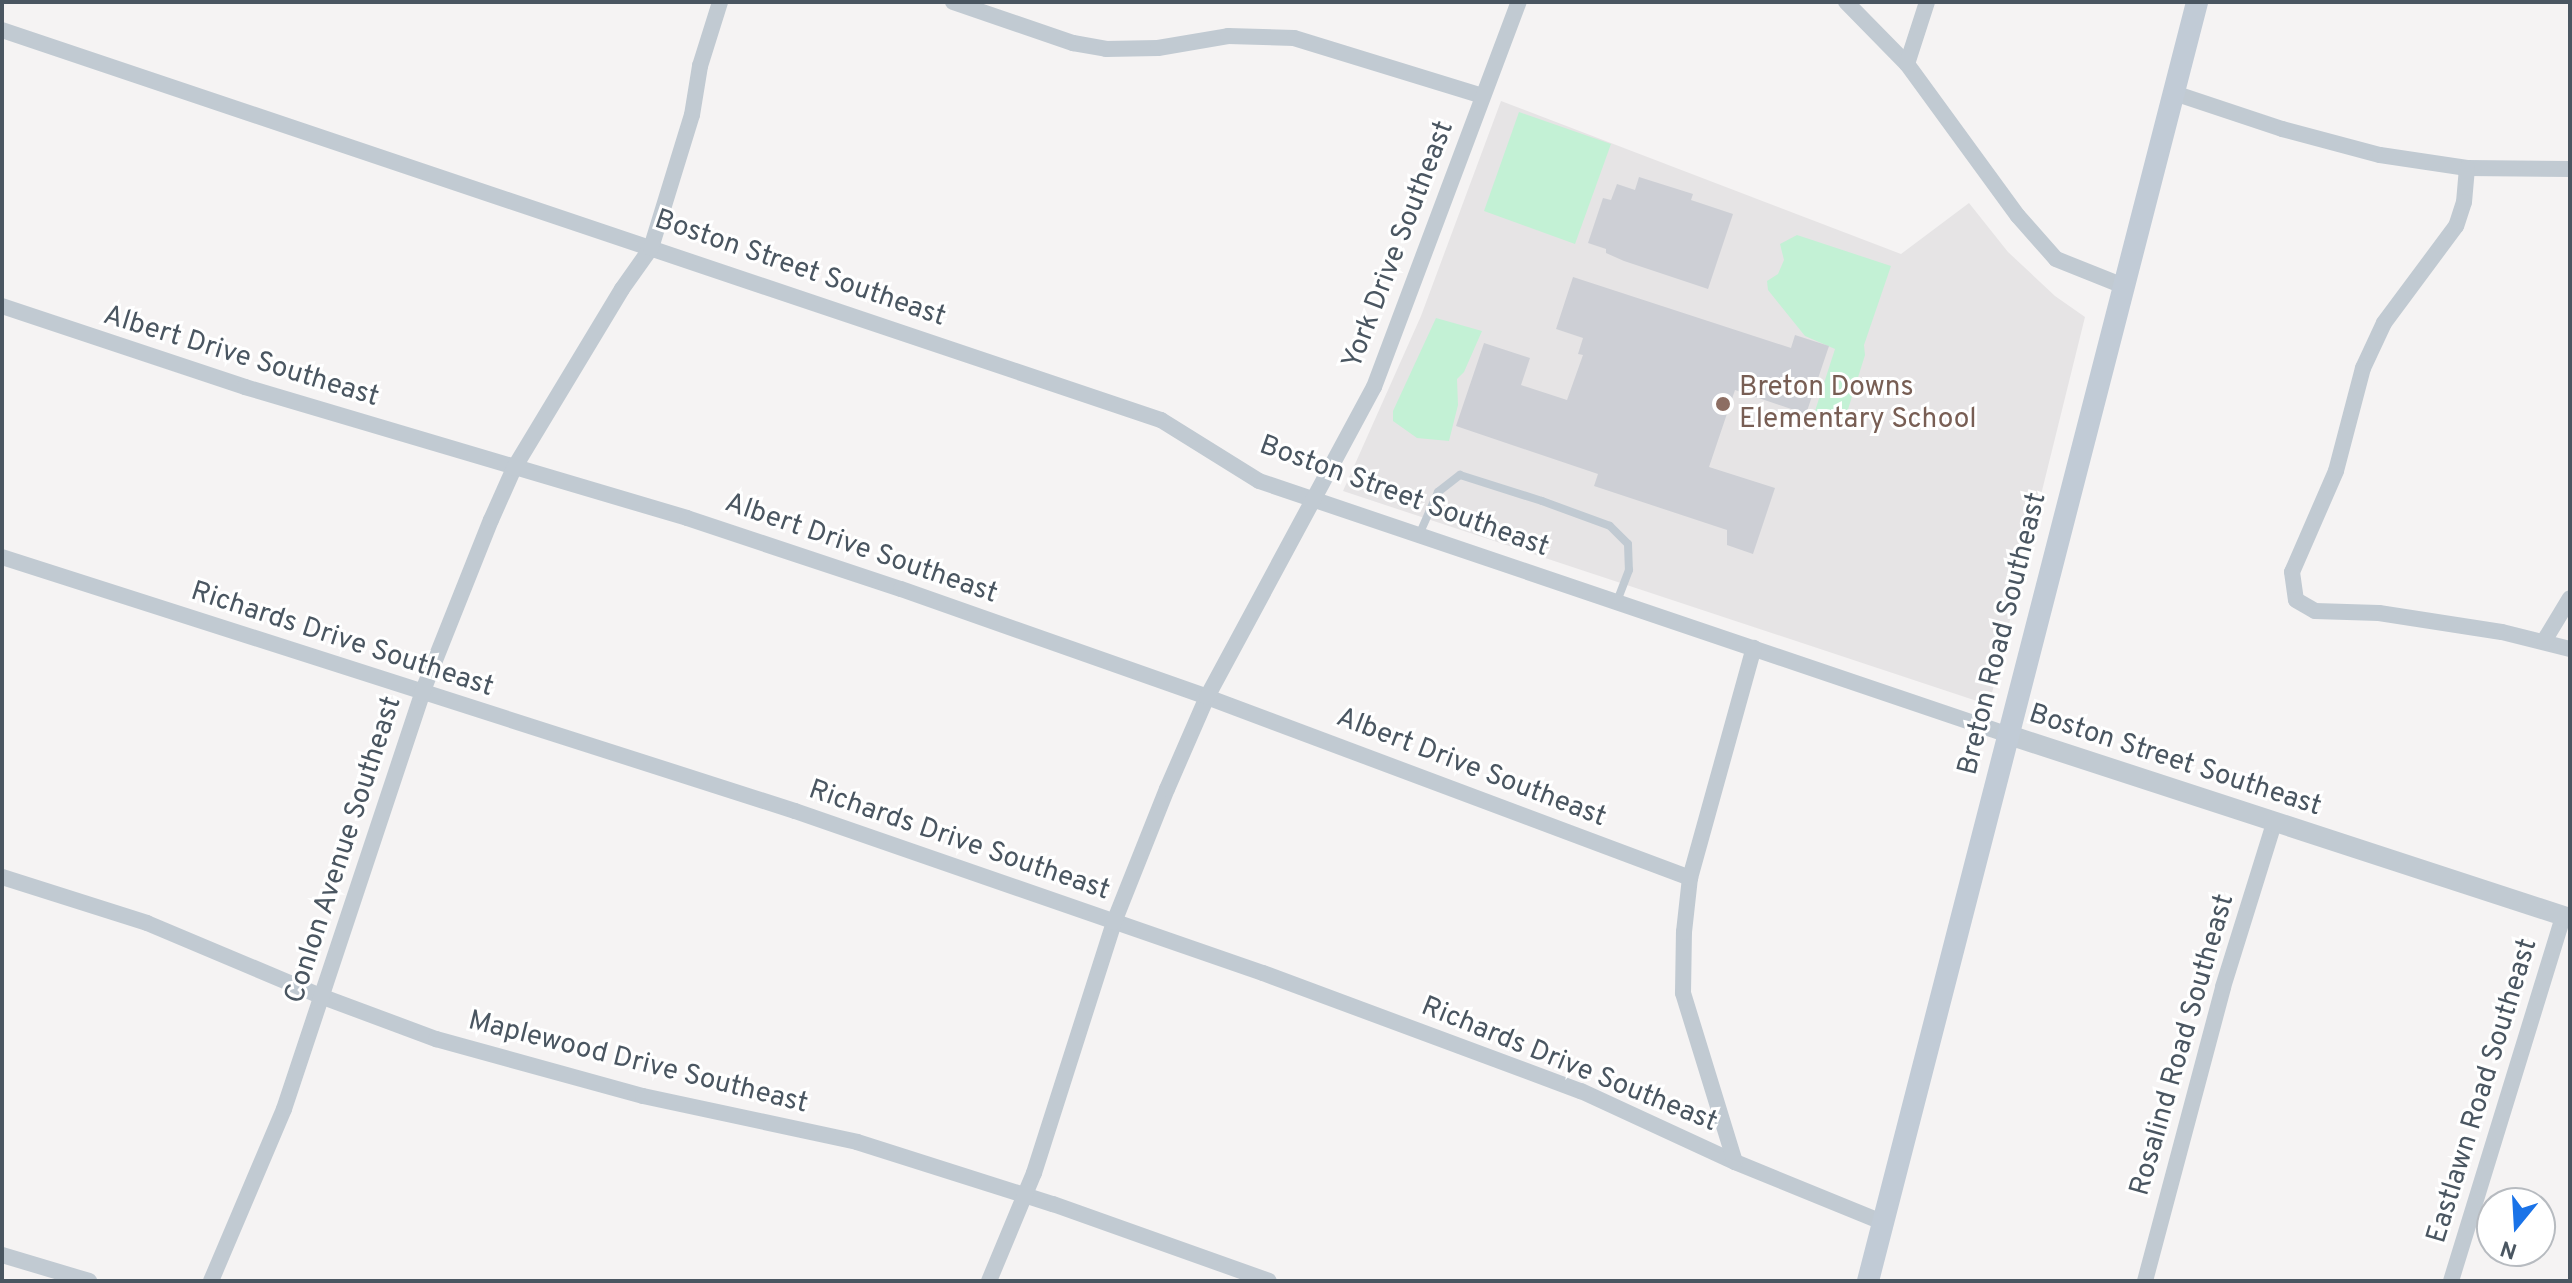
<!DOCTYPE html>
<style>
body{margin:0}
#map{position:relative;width:2572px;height:1283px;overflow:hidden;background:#f5f3f3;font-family:Overpass,sans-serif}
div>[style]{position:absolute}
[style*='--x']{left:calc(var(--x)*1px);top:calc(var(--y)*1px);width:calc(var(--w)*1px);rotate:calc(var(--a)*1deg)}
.education>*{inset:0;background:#e6e4e5}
.green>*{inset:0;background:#c3f1d5}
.building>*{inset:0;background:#cdcfd5}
.service>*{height:8px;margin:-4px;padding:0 4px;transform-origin:4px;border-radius:4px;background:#c1cad2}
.minor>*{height:16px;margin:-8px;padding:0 8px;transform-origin:8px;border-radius:8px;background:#c1cad2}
.tertiary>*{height:20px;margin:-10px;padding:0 10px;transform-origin:10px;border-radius:10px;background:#c1cad2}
.secondary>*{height:22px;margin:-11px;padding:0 11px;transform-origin:11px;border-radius:11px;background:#c1cbd6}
.dots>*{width:22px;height:22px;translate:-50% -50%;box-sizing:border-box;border:4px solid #fff;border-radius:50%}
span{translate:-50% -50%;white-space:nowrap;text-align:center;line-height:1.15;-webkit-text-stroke:6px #fff;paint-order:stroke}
.street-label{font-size:28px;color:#4a5661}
.education-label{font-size:28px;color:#785e54}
.left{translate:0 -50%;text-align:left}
.frame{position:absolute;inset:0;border:4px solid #4a5661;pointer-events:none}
.north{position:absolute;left:2476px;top:1187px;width:80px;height:80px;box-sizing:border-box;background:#fff;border:2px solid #b7bbc0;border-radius:50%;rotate:198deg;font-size:22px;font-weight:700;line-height:32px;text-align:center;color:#4a5661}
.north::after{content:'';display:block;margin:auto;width:28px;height:36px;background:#1a73e8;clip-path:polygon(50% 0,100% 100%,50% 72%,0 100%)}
</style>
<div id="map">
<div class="education">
<i style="clip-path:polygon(1501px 101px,1901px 254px,1969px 203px,2008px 252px,2055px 296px,2085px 317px,1989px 705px,1343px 491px,1421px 316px)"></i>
</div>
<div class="green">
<i style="clip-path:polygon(1519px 112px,1611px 144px,1575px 244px,1484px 211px)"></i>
<i style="clip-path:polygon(1797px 235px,1891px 266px,1864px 345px,1865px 355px,1845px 419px,1815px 411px,1835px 349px,1805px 336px,1768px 290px,1767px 281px,1778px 274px,1784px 260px,1780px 244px)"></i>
<i style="clip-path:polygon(1436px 318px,1482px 331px,1464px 372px,1457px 379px,1458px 405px,1449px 441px,1417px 438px,1393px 421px,1393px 411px)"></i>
</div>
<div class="building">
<i style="clip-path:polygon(1639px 177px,1693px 194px,1691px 200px,1733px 214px,1708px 289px,1624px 261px,1606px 253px,1606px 249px,1588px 243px,1603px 198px,1611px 200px,1617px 184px,1635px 190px)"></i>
<i style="clip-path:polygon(1573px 277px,1791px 348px,1795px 335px,1829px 346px,1806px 414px,1735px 390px,1709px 467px,1775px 488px,1753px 554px,1727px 545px,1727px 530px,1594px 486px,1598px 474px,1456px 426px,1484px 343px,1530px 358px,1521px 385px,1567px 400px,1583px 355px,1578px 354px,1583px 338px,1556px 329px)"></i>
</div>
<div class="service">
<i style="--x:1419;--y:535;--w:47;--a:-66.2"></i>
<i style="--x:1438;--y:492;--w:28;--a:-38"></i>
<i style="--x:1460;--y:475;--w:86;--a:17.6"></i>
<i style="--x:1542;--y:501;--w:72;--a:20.2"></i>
<i style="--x:1610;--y:526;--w:25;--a:45"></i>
<i style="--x:1628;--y:544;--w:26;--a:88"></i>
<i style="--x:1629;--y:570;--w:34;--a:111"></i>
</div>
<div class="minor">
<i style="--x:953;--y:2;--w:127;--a:18.9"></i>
<i style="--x:1073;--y:43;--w:34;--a:10"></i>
<i style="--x:1106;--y:49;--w:52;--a:-1.1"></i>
<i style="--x:1158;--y:48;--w:71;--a:-9.7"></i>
<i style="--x:1228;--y:36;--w:66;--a:1.7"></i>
<i style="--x:1294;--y:38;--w:197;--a:17.1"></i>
<i style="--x:1846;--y:2;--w:87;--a:45.5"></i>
<i style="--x:1907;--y:64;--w:188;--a:53.9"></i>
<i style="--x:2018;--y:216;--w:57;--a:48.5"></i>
<i style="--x:2056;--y:259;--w:70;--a:21.8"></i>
<i style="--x:2;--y:30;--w:1223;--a:18.6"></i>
<i style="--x:1161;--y:420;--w:115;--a:31.9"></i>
<i style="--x:1259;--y:481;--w:792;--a:18.71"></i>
<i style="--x:1907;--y:64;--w:65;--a:-72.1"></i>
<i style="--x:2174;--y:93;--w:114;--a:18.4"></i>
<i style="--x:2282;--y:129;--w:101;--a:14.9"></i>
<i style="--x:2380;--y:155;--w:88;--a:8.5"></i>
<i style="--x:2467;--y:168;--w:103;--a:0.6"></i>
<i style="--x:2467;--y:168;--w:34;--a:95"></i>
<i style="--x:2464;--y:202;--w:25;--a:108"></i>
<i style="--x:2456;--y:226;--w:121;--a:126.6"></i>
<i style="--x:2384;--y:323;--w:50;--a:115"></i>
<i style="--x:2363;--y:368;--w:106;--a:104.7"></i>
<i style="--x:2336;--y:471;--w:110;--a:113.5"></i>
<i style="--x:2292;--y:572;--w:28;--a:82"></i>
<i style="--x:2296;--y:600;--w:22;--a:30"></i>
<i style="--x:2315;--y:611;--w:64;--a:1.8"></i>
<i style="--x:2379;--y:613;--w:124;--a:8.8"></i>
<i style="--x:2502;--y:632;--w:70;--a:14"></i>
<i style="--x:2;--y:306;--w:256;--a:18.4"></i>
<i style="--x:245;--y:387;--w:461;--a:16.5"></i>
<i style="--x:687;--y:518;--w:225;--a:18.4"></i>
<i style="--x:901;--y:589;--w:324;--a:19.4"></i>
<i style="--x:1207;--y:697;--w:516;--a:20.54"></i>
<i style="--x:2;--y:557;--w:833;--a:17.76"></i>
<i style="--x:795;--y:811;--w:495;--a:19.1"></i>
<i style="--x:1263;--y:973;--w:339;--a:20.4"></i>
<i style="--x:1581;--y:1091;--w:170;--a:24.8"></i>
<i style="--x:1735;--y:1162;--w:159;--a:22.2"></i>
<i style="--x:2544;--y:641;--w:50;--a:-58.8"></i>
<i style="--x:2;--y:877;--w:152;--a:17.6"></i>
<i style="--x:147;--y:923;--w:191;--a:22.8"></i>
<i style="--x:323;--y:997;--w:121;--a:20.4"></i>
<i style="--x:436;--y:1039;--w:215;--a:15.4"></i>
<i style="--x:643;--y:1096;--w:219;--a:12.1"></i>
<i style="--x:857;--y:1142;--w:206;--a:17.6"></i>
<i style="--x:1053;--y:1204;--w:229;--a:19.6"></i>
<i style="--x:1735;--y:1162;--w:177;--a:-107.1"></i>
<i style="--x:1683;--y:993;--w:61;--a:-89.1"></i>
<i style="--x:1684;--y:932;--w:54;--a:-83.7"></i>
<i style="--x:1690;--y:878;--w:239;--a:-74.5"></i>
<i style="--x:2;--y:1255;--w:91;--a:16.6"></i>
<i style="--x:211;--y:1281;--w:187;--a:-67"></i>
<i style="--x:284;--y:1109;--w:438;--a:-71.6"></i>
<i style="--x:422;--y:693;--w:186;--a:-68.3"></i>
<i style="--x:491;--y:520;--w:57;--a:-66.1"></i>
<i style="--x:514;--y:468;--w:209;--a:-58.9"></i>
<i style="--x:622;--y:289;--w:50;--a:-54.7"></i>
<i style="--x:651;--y:248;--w:139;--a:-72.9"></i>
<i style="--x:692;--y:115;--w:50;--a:-80.7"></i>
<i style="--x:700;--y:66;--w:67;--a:-72.6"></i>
<i style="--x:989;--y:1281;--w:117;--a:-67.4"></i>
<i style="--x:1034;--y:1173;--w:263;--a:-72.3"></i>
<i style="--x:1114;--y:922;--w:143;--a:-68.3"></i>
<i style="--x:1167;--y:789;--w:100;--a:-66.5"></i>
<i style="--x:1207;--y:697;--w:352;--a:-61.7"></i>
<i style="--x:1374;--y:387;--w:411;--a:-69.4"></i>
<i style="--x:2145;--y:1281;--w:304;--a:-75.1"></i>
<i style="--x:2223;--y:987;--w:172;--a:-72.7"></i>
<i style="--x:2451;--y:1281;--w:382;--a:-72.9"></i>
</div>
<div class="tertiary">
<i style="--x:2009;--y:735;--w:590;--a:18.07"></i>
</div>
<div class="secondary">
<i style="--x:1868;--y:1281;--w:1321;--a:-75.57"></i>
</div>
<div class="dots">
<i style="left:1723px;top:404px;background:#8d6e63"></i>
</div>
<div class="street-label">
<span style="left:1399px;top:245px;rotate:-69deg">York Drive Southeast</span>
<span style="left:800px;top:269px;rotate:19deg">Boston Street Southeast</span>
<span style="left:241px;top:357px;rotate:17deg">Albert Drive Southeast</span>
<span style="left:1404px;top:497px;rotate:20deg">Boston Street Southeast</span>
<span style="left:861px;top:549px;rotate:19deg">Albert Drive Southeast</span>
<span style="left:2003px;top:634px;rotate:-76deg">Breton Road Southeast</span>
<span style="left:342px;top:640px;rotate:18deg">Richards Drive Southeast</span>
<span style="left:2175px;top:761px;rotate:18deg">Boston Street Southeast</span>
<span style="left:1471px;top:768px;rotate:21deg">Albert Drive Southeast</span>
<span style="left:959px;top:841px;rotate:19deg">Richards Drive Southeast</span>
<span style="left:344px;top:850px;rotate:-72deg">Conlon Avenue Southeast</span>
<span style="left:2183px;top:1045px;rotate:-74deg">Rosalind Road Southeast</span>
<span style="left:638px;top:1063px;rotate:14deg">Maplewood Drive Southeast</span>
<span style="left:1569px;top:1065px;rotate:22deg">Richards Drive Southeast</span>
<span style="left:2483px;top:1091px;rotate:-73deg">Eastlawn Road Southeast</span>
</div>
<div class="education-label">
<span class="left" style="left:1739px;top:404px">Breton Downs<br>Elementary School</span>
</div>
<div class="frame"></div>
<div class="north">N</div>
</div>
